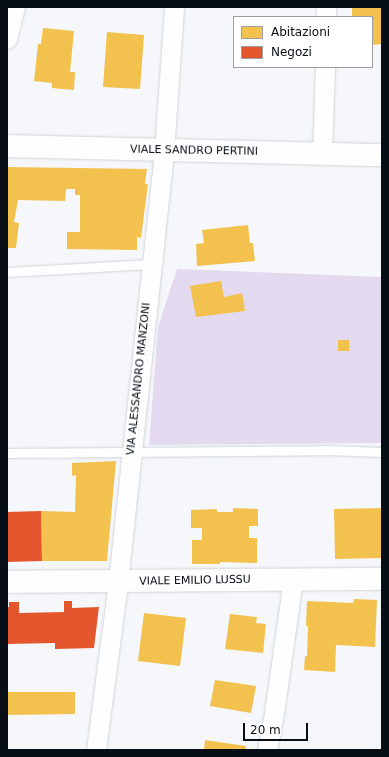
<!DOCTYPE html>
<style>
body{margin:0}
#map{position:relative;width:389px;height:757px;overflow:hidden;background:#f5f7fa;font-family:"DejaVu Sans",sans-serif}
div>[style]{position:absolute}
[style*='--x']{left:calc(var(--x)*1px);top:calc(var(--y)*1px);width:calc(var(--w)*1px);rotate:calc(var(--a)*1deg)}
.green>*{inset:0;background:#e3daf0}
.homes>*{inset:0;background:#f2c14e}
.shops>*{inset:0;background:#e4572e}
.roads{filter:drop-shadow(0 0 1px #cfd4d9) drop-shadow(0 0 1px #cfd4d9)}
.service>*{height:9px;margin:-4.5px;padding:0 4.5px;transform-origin:4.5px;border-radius:4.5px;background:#fefefe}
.minor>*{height:19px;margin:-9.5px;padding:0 9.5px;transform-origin:9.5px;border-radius:9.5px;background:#fefefe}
.tertiary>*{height:22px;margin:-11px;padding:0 11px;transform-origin:11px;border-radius:11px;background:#fefefe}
span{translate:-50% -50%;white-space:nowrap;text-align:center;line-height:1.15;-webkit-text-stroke:4px #fff;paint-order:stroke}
.street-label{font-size:11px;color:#070e15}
.frame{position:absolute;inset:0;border:8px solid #070e15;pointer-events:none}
.legend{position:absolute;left:233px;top:16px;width:140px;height:52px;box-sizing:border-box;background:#fff;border:1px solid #9c9fa1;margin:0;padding:5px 7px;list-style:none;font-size:12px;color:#070e15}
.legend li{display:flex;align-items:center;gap:8px;height:20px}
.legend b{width:20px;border:1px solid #9c9fa1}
.scale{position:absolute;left:243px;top:723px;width:65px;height:18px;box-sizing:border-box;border:2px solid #070e15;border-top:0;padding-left:5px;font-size:12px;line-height:14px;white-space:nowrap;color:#070e15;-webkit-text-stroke:3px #fff;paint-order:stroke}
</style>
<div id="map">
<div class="green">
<i style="clip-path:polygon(177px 269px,382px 277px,382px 443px,149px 445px,158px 327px)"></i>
</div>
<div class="homes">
<i style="clip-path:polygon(352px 7px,382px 7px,382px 44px,372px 45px,372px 17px,352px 17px)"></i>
<i style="clip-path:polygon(43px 28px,74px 31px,70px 72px,75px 72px,74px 90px,52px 88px,52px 83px,34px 81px,38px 44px,41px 44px)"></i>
<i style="clip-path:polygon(107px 32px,144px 35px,140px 89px,103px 87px)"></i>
<i style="clip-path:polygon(7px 167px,147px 169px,145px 184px,148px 184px,141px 238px,137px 237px,137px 250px,67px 249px,67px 232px,80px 232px,80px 195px,75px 195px,75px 189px,66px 189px,65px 201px,18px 200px,14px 222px,19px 223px,16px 248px,7px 248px)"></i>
<i style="clip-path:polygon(248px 225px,250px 243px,253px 243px,255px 261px,197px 266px,196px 244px,204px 243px,202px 230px)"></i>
<i style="clip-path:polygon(221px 281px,224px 297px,242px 293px,245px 311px,196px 317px,190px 286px)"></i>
<i style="clip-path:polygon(338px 340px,349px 340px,349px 351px,338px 351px)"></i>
<i style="clip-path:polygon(116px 461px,107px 561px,42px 561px,41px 511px,75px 512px,76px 475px,72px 476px,72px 463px)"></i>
<i style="clip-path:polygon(233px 508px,258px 509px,258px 526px,249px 526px,249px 538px,257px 538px,257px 563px,220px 562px,220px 564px,192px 564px,192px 540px,202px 540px,202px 528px,191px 528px,191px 510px,217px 509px,217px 512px,233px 512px)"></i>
<i style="clip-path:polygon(382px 508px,382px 558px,335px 559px,334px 509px)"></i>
<i style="clip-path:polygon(354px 599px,377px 600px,375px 647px,336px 645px,335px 672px,304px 670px,305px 656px,307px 656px,308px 626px,306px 626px,307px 601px,353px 603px)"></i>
<i style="clip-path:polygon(144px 613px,186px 618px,180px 666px,138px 661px)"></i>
<i style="clip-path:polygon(230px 614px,257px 617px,256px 623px,266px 624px,263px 653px,225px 649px)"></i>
<i style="clip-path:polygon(215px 680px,256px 686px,251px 713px,210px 706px)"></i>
<i style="clip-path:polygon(7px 692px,75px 692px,75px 714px,7px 715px)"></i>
<i style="clip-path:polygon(205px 740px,246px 746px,245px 750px,204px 750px)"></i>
</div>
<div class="shops">
<i style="clip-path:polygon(41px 511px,42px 561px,7px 562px,7px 512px)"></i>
<i style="clip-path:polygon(64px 601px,72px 601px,72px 608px,99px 607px,94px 648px,55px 649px,55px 643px,7px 644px,7px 607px,9px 607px,9px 602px,19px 602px,19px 613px,64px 612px)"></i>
</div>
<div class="roads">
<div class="service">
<i style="--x:7;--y:272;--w:144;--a:-3.2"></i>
<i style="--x:7;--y:453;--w:319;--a:-0.5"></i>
<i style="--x:326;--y:450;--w:56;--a:2"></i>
</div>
<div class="minor">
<i style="--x:326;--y:17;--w:10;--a:-90"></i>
<i style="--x:7;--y:39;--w:33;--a:-76"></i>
<i style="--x:322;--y:154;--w:87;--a:-88"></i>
<i style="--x:96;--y:750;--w:169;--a:-82.5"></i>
<i style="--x:118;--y:582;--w:433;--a:-83.9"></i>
<i style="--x:164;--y:151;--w:144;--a:-86"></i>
<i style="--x:267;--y:750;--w:38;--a:-79"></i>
<i style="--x:274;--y:713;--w:134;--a:-81.9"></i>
</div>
<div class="tertiary">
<i style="--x:7;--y:146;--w:375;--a:1.4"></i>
<i style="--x:7;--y:582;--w:375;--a:-0.5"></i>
</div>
</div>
<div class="street-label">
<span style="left:194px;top:151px;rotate:1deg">VIALE SANDRO PERTINI</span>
<span style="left:139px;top:379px;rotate:-84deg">VIA ALESSANDRO MANZONI</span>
<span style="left:195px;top:581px;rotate:-1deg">VIALE EMILIO LUSSU</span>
</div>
<div class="frame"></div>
<ul class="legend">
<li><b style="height:11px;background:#f2c14e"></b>Abitazioni</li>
<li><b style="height:11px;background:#e4572e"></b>Negozi</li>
</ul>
<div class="scale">20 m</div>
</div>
